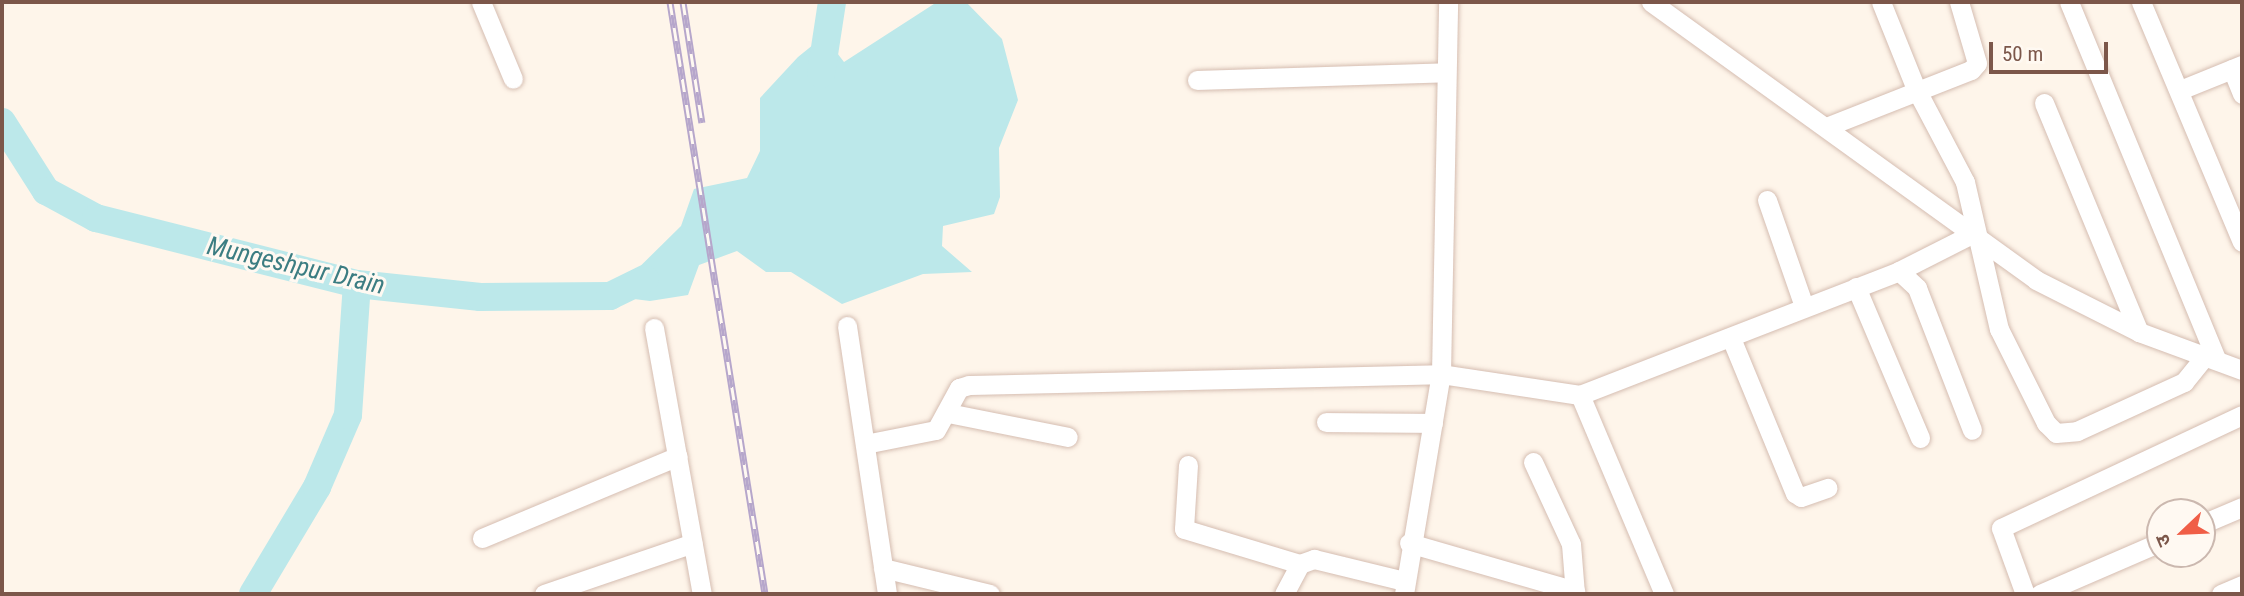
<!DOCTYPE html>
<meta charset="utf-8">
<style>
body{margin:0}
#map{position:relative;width:2244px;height:596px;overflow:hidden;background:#fef5ea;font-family:"Roboto Condensed","Noto Sans Devanagari",sans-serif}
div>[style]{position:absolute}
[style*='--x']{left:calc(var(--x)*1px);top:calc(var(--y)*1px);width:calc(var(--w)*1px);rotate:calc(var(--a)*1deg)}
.water>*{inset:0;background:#bce8ea}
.river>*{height:28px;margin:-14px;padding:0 14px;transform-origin:14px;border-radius:14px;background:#bce8ea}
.roads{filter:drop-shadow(0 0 2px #d5bdb1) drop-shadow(0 0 2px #d5bdb1)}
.minor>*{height:19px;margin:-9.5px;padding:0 9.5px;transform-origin:9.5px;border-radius:9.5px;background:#fff}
.rail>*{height:7px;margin-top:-3.5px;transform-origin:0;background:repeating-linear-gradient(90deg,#fff9f2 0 13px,#b6a6cb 0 26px);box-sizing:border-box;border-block:2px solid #b6a6cb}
span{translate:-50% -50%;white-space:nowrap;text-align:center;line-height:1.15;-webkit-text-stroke:6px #fff9f2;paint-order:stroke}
.water-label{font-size:26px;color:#3c7d82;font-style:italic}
.frame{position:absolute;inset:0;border:4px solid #7c574a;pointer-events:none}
.north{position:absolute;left:2146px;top:498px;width:70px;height:70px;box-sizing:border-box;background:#fff9f2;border:2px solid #cbb8af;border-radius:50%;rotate:247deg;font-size:19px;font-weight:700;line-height:28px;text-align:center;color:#7c574a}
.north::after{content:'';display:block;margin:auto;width:24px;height:32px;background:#f05e47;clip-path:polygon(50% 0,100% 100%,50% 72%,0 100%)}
.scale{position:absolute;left:1989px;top:42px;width:119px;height:32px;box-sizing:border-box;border:4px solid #7c574a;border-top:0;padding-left:9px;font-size:21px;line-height:24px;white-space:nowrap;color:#7c574a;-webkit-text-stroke:5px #fff9f2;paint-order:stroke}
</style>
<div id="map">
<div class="water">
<i style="clip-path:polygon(937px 2px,966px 2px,1002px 39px,1018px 100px,999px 148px,1000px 197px,994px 214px,943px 226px,942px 246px,972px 272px,923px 274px,842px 304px,791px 272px,766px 272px,737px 251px,699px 265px,688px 295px,650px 301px,610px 296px,681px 226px,694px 189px,747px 178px,760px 151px,760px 98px,798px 57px,824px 36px,844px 62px)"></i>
</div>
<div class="river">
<i style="--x:821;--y:74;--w:73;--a:-81.3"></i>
<i style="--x:2;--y:122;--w:82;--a:57.5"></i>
<i style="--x:46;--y:191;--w:57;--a:28.4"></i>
<i style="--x:96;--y:218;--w:269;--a:14.2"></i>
<i style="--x:357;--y:284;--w:124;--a:6"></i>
<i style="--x:480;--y:297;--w:130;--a:-0.4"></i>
<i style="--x:610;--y:296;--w:39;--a:-26"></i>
<i style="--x:253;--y:594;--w:125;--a:-59.1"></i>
<i style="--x:317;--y:487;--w:78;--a:-66.7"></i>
<i style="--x:348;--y:415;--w:131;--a:-86.1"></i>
</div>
<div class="roads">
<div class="minor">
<i style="--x:481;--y:2;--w:83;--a:67.4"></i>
<i style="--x:1651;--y:2;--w:475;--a:35.8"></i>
<i style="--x:2036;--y:280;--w:115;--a:26.8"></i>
<i style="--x:2139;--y:332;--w:110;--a:20.3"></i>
<i style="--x:1881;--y:2;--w:94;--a:68.1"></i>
<i style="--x:1916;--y:89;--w:105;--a:62.2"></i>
<i style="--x:1965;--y:182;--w:151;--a:77"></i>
<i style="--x:1999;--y:329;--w:105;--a:63.4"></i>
<i style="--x:2046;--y:423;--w:14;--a:45"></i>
<i style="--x:2056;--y:433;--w:21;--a:-5"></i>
<i style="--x:2077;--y:431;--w:118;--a:-24.6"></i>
<i style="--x:2184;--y:382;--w:33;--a:-51"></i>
<i style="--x:2069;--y:2;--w:386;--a:67.6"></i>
<i style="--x:2141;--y:2;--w:260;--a:67.2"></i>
<i style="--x:2232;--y:69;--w:27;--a:68"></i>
<i style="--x:1197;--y:80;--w:249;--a:-1.8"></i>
<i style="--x:2180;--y:90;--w:67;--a:-22"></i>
<i style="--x:2044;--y:103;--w:248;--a:67.5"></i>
<i style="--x:1826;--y:127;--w:156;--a:-21.5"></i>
<i style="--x:1971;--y:70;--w:9;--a:-49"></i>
<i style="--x:1977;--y:63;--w:64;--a:-106.4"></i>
<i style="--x:1767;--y:200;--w:112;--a:70.8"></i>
<i style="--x:1899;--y:271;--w:25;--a:43"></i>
<i style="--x:1917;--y:288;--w:152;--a:68.8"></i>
<i style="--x:1856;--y:287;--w:164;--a:67"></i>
<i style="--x:847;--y:326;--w:271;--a:81.5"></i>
<i style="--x:654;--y:328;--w:270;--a:79.8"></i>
<i style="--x:1731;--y:338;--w:168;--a:67.6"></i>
<i style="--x:1795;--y:493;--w:7;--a:34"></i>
<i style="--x:1801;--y:497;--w:28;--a:-19"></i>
<i style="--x:1580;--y:395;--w:342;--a:-21.2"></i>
<i style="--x:1899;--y:271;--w:82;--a:-26.9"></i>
<i style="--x:948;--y:413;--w:122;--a:11.3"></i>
<i style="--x:1326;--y:422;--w:107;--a:0.5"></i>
<i style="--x:865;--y:444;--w:72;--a:-11.2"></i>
<i style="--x:936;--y:430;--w:48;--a:-61.3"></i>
<i style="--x:959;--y:388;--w:10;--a:-17"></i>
<i style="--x:969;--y:385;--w:472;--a:-1.3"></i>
<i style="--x:1441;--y:374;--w:372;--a:-88.9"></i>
<i style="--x:1533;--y:462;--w:90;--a:65.1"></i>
<i style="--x:1571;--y:544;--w:50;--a:85.4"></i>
<i style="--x:1188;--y:465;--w:64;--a:93.6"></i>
<i style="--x:1184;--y:529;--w:121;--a:16.8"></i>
<i style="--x:2202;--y:524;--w:43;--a:-23"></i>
<i style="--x:482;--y:538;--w:212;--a:-22.7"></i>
<i style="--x:1409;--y:543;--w:173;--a:16.1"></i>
<i style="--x:883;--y:568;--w:110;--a:13.7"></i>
<i style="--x:544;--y:594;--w:157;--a:-18.9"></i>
<i style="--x:1284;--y:594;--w:34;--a:-62"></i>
<i style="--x:1300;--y:564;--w:15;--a:-20"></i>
<i style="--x:1314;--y:559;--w:93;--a:13.7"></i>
<i style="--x:1404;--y:594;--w:223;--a:-80.5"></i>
<i style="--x:1441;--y:374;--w:141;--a:8.6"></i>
<i style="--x:1580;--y:395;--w:216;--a:67.1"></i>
<i style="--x:2025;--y:594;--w:70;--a:-110"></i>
<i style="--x:2001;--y:528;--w:266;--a:-25.1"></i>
<i style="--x:2040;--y:594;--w:131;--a:-23.4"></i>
<i style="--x:2221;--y:594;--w:23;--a:-23"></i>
</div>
</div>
<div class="rail">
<i style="--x:670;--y:2;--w:600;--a:80.88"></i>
<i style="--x:683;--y:2;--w:122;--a:81.1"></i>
</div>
<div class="water-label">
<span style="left:296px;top:266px;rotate:13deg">Mungeshpur Drain</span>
</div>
<div class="frame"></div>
<div class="north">उ</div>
<div class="scale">50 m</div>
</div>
